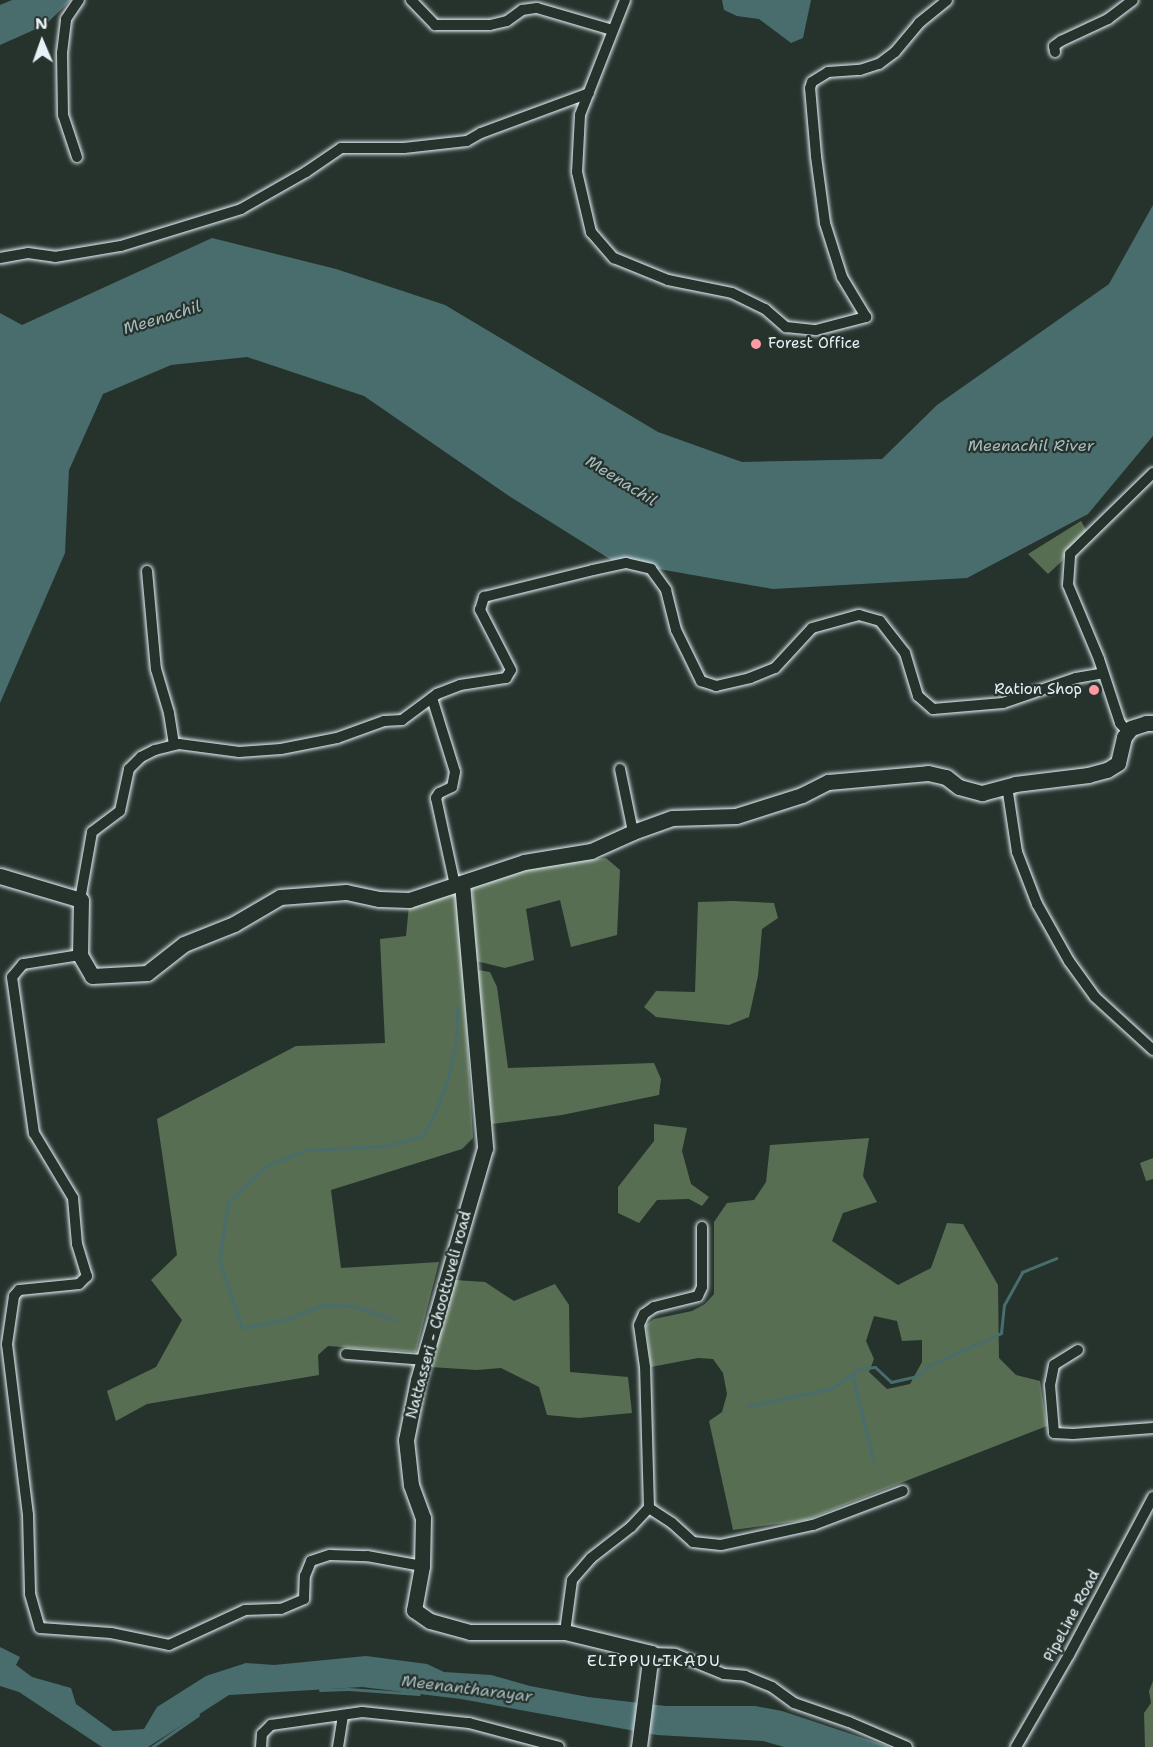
<!DOCTYPE html>
<style>
body{margin:0}
#map{position:relative;width:1153px;height:1747px;overflow:hidden;background:#26332d;font-family:"Shantell Sans",sans-serif}
div>[style]{position:absolute}
[style*='--x']{left:calc(var(--x)*1px);top:calc(var(--y)*1px);width:calc(var(--w)*1px);rotate:calc(var(--a)*1deg)}
.green>*{inset:0;background:#576e53}
.water>*{inset:0;background:#496d6d}
.stream>*{height:3px;margin:-1.5px;padding:0 1.5px;transform-origin:1.5px;border-radius:1.5px;background:#496d6d}
.roads{filter:drop-shadow(0 0 2px #e8f1f8) drop-shadow(0 0 2px #e8f1f8)}
.street>*{height:10px;margin:-5px;padding:0 5px;transform-origin:5px;border-radius:5px;background:#26332d}
.secondary>*{height:15px;margin:-7.5px;padding:0 7.5px;transform-origin:7.5px;border-radius:7.5px;background:#26332d}
.dots>*{width:16px;height:16px;translate:-50% -50%;box-sizing:border-box;border:3px solid #26332d;border-radius:50%}
span{translate:-50% -50%;white-space:nowrap;text-align:center;line-height:1.15;-webkit-text-stroke:4.5px #26332d;paint-order:stroke}
.poi-label{font-size:15px;color:#e8f1f8}
.left{translate:0 -50%;text-align:left}
.right{translate:-100% -50%;text-align:right}
.street-label{font-size:15px;color:#e8f1f8}
.water-label{font-size:16px;color:#a8bcc0;font-style:italic}
.neighbourhood-label{font-size:16px;color:#e8f1f8;letter-spacing:1.5px}
.north{position:absolute;left:12px;top:12px;width:60px;height:60px;-webkit-text-stroke:4px #26332d;paint-order:stroke;rotate:358deg;font-size:16px;font-weight:700;line-height:24px;text-align:center;color:#e8f1f8}
.north::after{content:'';display:block;margin:auto;width:21px;height:27px;background:#e8f1f8;clip-path:polygon(50% 0,100% 100%,50% 72%,0 100%)}
</style>
<div id="map">
<div class="green">
<i style="clip-path:polygon(1081px 521px,1088px 533px,1068px 550px,1062px 561px,1048px 574px,1028px 554px)"></i>
<i style="clip-path:polygon(606px 858px,620px 870px,617px 935px,571px 947px,560px 900px,526px 909px,534px 960px,505px 968px,476px 961px,472px 886px,513px 871px,550px 863px)"></i>
<i style="clip-path:polygon(452px 890px,459px 892px,473px 1138px,462px 1149px,331px 1190px,341px 1268px,439px 1262px,416px 1352px,328px 1346px,318px 1355px,319px 1375px,147px 1404px,116px 1421px,107px 1391px,156px 1367px,182px 1320px,151px 1280px,177px 1255px,157px 1119px,296px 1046px,385px 1043px,380px 939px,406px 936px,409px 905px)"></i>
<i style="clip-path:polygon(733px 901px,774px 903px,778px 918px,762px 929px,758px 976px,749px 1017px,729px 1025px,656px 1017px,644px 1007px,656px 991px,695px 992px,698px 902px)"></i>
<i style="clip-path:polygon(478px 970px,490px 972px,497px 987px,508px 1068px,654px 1063px,661px 1079px,659px 1095px,562px 1115px,492px 1124px)"></i>
<i style="clip-path:polygon(654px 1124px,687px 1128px,682px 1151px,691px 1184px,709px 1197px,702px 1206px,689px 1199px,657px 1200px,639px 1223px,618px 1213px,618px 1187px,654px 1141px)"></i>
<i style="clip-path:polygon(evenodd,869px 1138px,863px 1176px,877px 1202px,843px 1213px,832px 1241px,898px 1285px,931px 1268px,947px 1223px,963px 1224px,998px 1285px,999px 1358px,1016px 1375px,1040px 1381px,1047px 1426px,806px 1520px,733px 1530px,709px 1421px,722px 1412px,727px 1394px,723px 1373px,713px 1359px,698px 1358px,651px 1367px,646px 1325px,654px 1319px,692px 1311px,705px 1304px,714px 1294px,714px 1222px,727px 1203px,754px 1200px,766px 1182px,770px 1145px,869px 1138px,874px 1316px,897px 1321px,902px 1341px,922px 1340px,922px 1362px,910px 1384px,887px 1389px,869px 1372px,874px 1359px,866px 1341px,874px 1316px)"></i>
<i style="clip-path:polygon(1153px 1158px,1153px 1179px,1146px 1181px,1140px 1163px)"></i>
<i style="clip-path:polygon(455px 1280px,485px 1282px,514px 1301px,555px 1284px,569px 1305px,570px 1372px,628px 1377px,632px 1413px,579px 1418px,547px 1415px,539px 1387px,501px 1368px,477px 1370px,430px 1367px)"></i>
<i style="clip-path:polygon(1153px 1681px,1153px 1747px,1145px 1747px,1144px 1713px,1151px 1703px,1149px 1691px)"></i>
</div>
<div class="water">
<i style="clip-path:polygon(12px 0,71px 0,45px 25px,0 45px,0 5px)"></i>
<i style="clip-path:polygon(722px 0,811px 0,803px 38px,791px 43px,759px 19px,737px 16px,724px 10px)"></i>
<i style="clip-path:polygon(1153px 205px,1153px 436px,1088px 514px,967px 578px,773px 589px,613px 561px,509px 496px,364px 396px,247px 357px,171px 365px,103px 394px,69px 470px,65px 553px,0 703px,0 313px,22px 325px,212px 238px,336px 269px,445px 305px,658px 432px,742px 462px,882px 459px,937px 405px,1109px 284px)"></i>
<i style="clip-path:polygon(0 1647px,20px 1657px,16px 1665px,32px 1677px,71px 1688px,76px 1704px,113px 1731px,144px 1729px,157px 1707px,206px 1676px,246px 1663px,274px 1665px,366px 1656px,427px 1664px,444px 1672px,491px 1675px,530px 1686px,588px 1697px,666px 1706px,755px 1706px,782px 1711px,890px 1747px,784px 1747px,763px 1741px,657px 1735px,461px 1699px,362px 1687px,229px 1695px,148px 1747px,102px 1747px,19px 1692px,0 1686px)"></i>
</div>
<div class="stream">
<i style="--x:395;--y:1320;--w:42;--a:-160.7"></i>
<i style="--x:355;--y:1306;--w:34;--a:-178"></i>
<i style="--x:321;--y:1305;--w:34;--a:157"></i>
<i style="--x:290;--y:1318;--w:49;--a:168.2"></i>
<i style="--x:242;--y:1328;--w:71;--a:-108.9"></i>
<i style="--x:219;--y:1261;--w:60;--a:-81.3"></i>
<i style="--x:228;--y:1202;--w:54;--a:-42.8"></i>
<i style="--x:268;--y:1165;--w:41;--a:-21.5"></i>
<i style="--x:306;--y:1150;--w:78;--a:-2.9"></i>
<i style="--x:384;--y:1146;--w:39;--a:-15"></i>
<i style="--x:422;--y:1136;--w:21;--a:-59"></i>
<i style="--x:433;--y:1118;--w:39;--a:-69"></i>
<i style="--x:447;--y:1082;--w:40;--a:-77"></i>
<i style="--x:456;--y:1043;--w:36;--a:-88"></i>
<i style="--x:852;--y:1374;--w:89;--a:76.3"></i>
<i style="--x:748;--y:1406;--w:87;--a:-12"></i>
<i style="--x:833;--y:1388;--w:31;--a:-37"></i>
<i style="--x:858;--y:1369;--w:17;--a:-7"></i>
<i style="--x:875;--y:1367;--w:22;--a:43"></i>
<i style="--x:891;--y:1382;--w:27;--a:-13"></i>
<i style="--x:917;--y:1376;--w:15;--a:-42"></i>
<i style="--x:928;--y:1366;--w:80;--a:-24.3"></i>
<i style="--x:1001;--y:1333;--w:28;--a:-84"></i>
<i style="--x:1004;--y:1305;--w:38;--a:-61"></i>
<i style="--x:1022;--y:1272;--w:37;--a:-22"></i>
<i style="--x:320;--y:1690;--w:28;--a:-2"></i>
<i style="--x:348;--y:1689;--w:71;--a:4"></i>
<i style="--x:152;--y:1747;--w:56;--a:-34.8"></i>
</div>
<div class="roads">
<div class="street">
<i style="--x:411;--y:0;--w:35;--a:46"></i>
<i style="--x:435;--y:25;--w:55;--a:0"></i>
<i style="--x:490;--y:25;--w:17;--a:-13"></i>
<i style="--x:507;--y:21;--w:19;--a:-36"></i>
<i style="--x:522;--y:10;--w:15;--a:-8"></i>
<i style="--x:537;--y:8;--w:78;--a:16.3"></i>
<i style="--x:625;--y:0;--w:123;--a:111.4"></i>
<i style="--x:580;--y:115;--w:57;--a:93"></i>
<i style="--x:577;--y:172;--w:62;--a:76.9"></i>
<i style="--x:591;--y:232;--w:35;--a:49"></i>
<i style="--x:614;--y:258;--w:58;--a:22.2"></i>
<i style="--x:668;--y:280;--w:65;--a:11.5"></i>
<i style="--x:732;--y:293;--w:37;--a:26"></i>
<i style="--x:765;--y:309;--w:28;--a:41"></i>
<i style="--x:786;--y:327;--w:30;--a:6"></i>
<i style="--x:816;--y:330;--w:52;--a:-14.6"></i>
<i style="--x:866;--y:317;--w:47;--a:-121"></i>
<i style="--x:842;--y:277;--w:57;--a:-107.5"></i>
<i style="--x:825;--y:223;--w:68;--a:-97.7"></i>
<i style="--x:816;--y:156;--w:68;--a:-95"></i>
<i style="--x:810;--y:88;--w:6;--a:-72"></i>
<i style="--x:812;--y:82;--w:19;--a:-32"></i>
<i style="--x:828;--y:72;--w:32;--a:-4"></i>
<i style="--x:860;--y:70;--w:20;--a:-18"></i>
<i style="--x:879;--y:64;--w:20;--a:-37"></i>
<i style="--x:895;--y:52;--w:38;--a:-50"></i>
<i style="--x:919;--y:23;--w:36;--a:-39"></i>
<i style="--x:1055;--y:52;--w:6;--a:-99"></i>
<i style="--x:1054;--y:46;--w:9;--a:-36"></i>
<i style="--x:1061;--y:41;--w:52;--a:-25.1"></i>
<i style="--x:1108;--y:19;--w:31;--a:-37"></i>
<i style="--x:77;--y:157;--w:44;--a:-108.4"></i>
<i style="--x:63;--y:115;--w:62;--a:-90.9"></i>
<i style="--x:62;--y:53;--w:34;--a:-83"></i>
<i style="--x:66;--y:19;--w:23;--a:-56"></i>
<i style="--x:0;--y:258;--w:28;--a:-10"></i>
<i style="--x:28;--y:253;--w:27;--a:8"></i>
<i style="--x:55;--y:257;--w:67;--a:-9.5"></i>
<i style="--x:121;--y:246;--w:126;--a:-17.1"></i>
<i style="--x:241;--y:209;--w:75;--a:-29.6"></i>
<i style="--x:306;--y:172;--w:42;--a:-34.4"></i>
<i style="--x:341;--y:148;--w:63;--a:0"></i>
<i style="--x:404;--y:148;--w:63;--a:-6.3"></i>
<i style="--x:467;--y:141;--w:16;--a:-30"></i>
<i style="--x:481;--y:133;--w:115;--a:-20.3"></i>
<i style="--x:147;--y:571;--w:98;--a:84.8"></i>
<i style="--x:156;--y:669;--w:46;--a:73.5"></i>
<i style="--x:169;--y:713;--w:32;--a:81"></i>
<i style="--x:432;--y:698;--w:77;--a:72.7"></i>
<i style="--x:455;--y:772;--w:15;--a:101"></i>
<i style="--x:452;--y:787;--w:14;--a:155"></i>
<i style="--x:439;--y:793;--w:6;--a:121"></i>
<i style="--x:436;--y:798;--w:89;--a:77.7"></i>
<i style="--x:1128;--y:732;--w:12;--a:-132"></i>
<i style="--x:1120;--y:723;--w:67;--a:-108.2"></i>
<i style="--x:1099;--y:659;--w:80;--a:-112.7"></i>
<i style="--x:1068;--y:585;--w:31;--a:-86"></i>
<i style="--x:1070;--y:554;--w:116;--a:-44.3"></i>
<i style="--x:620;--y:769;--w:64;--a:78.3"></i>
<i style="--x:1007;--y:786;--w:67;--a:81.4"></i>
<i style="--x:1017;--y:852;--w:56;--a:69"></i>
<i style="--x:1037;--y:904;--w:65;--a:60.7"></i>
<i style="--x:1069;--y:961;--w:44;--a:54.2"></i>
<i style="--x:1095;--y:997;--w:79;--a:42.4"></i>
<i style="--x:80;--y:900;--w:69;--a:-80"></i>
<i style="--x:92;--y:832;--w:35;--a:-37"></i>
<i style="--x:120;--y:811;--w:43;--a:-77.9"></i>
<i style="--x:129;--y:769;--w:17;--a:-45"></i>
<i style="--x:141;--y:757;--w:16;--a:-27"></i>
<i style="--x:155;--y:750;--w:25;--a:-14"></i>
<i style="--x:179;--y:744;--w:61;--a:7.6"></i>
<i style="--x:239;--y:752;--w:42;--a:-4.1"></i>
<i style="--x:281;--y:749;--w:57;--a:-11.1"></i>
<i style="--x:337;--y:738;--w:50;--a:-19.9"></i>
<i style="--x:384;--y:721;--w:18;--a:-3"></i>
<i style="--x:402;--y:720;--w:44;--a:-36.6"></i>
<i style="--x:437;--y:694;--w:25;--a:-21"></i>
<i style="--x:460;--y:685;--w:47;--a:-8.7"></i>
<i style="--x:506;--y:678;--w:9;--a:-58"></i>
<i style="--x:511;--y:670;--w:68;--a:-117.3"></i>
<i style="--x:480;--y:610;--w:14;--a:-73"></i>
<i style="--x:484;--y:597;--w:112;--a:-13.9"></i>
<i style="--x:593;--y:570;--w:34;--a:-12"></i>
<i style="--x:626;--y:563;--w:26;--a:13"></i>
<i style="--x:651;--y:569;--w:26;--a:54"></i>
<i style="--x:666;--y:590;--w:41;--a:76"></i>
<i style="--x:676;--y:630;--w:57;--a:63.9"></i>
<i style="--x:701;--y:681;--w:16;--a:18"></i>
<i style="--x:716;--y:686;--w:35;--a:-13"></i>
<i style="--x:750;--y:678;--w:27;--a:-22"></i>
<i style="--x:775;--y:668;--w:54;--a:-47.2"></i>
<i style="--x:812;--y:628;--w:49;--a:-15.5"></i>
<i style="--x:859;--y:615;--w:22;--a:16"></i>
<i style="--x:880;--y:621;--w:41;--a:52"></i>
<i style="--x:905;--y:653;--w:45;--a:73.2"></i>
<i style="--x:918;--y:696;--w:20;--a:41"></i>
<i style="--x:933;--y:709;--w:70;--a:-4.9"></i>
<i style="--x:1003;--y:703;--w:77;--a:-18.9"></i>
<i style="--x:1076;--y:678;--w:27;--a:-10"></i>
<i style="--x:80;--y:955;--w:58;--a:171"></i>
<i style="--x:23;--y:964;--w:17;--a:130"></i>
<i style="--x:12;--y:977;--w:158;--a:82"></i>
<i style="--x:34;--y:1133;--w:76;--a:59"></i>
<i style="--x:73;--y:1198;--w:46;--a:85"></i>
<i style="--x:77;--y:1244;--w:34;--a:73"></i>
<i style="--x:87;--y:1276;--w:11;--a:135"></i>
<i style="--x:79;--y:1284;--w:60;--a:174.3"></i>
<i style="--x:19;--y:1290;--w:8;--a:130"></i>
<i style="--x:14;--y:1296;--w:49;--a:98.3"></i>
<i style="--x:7;--y:1344;--w:172;--a:83"></i>
<i style="--x:28;--y:1515;--w:79;--a:88.5"></i>
<i style="--x:30;--y:1594;--w:35;--a:74"></i>
<i style="--x:40;--y:1628;--w:71;--a:4"></i>
<i style="--x:111;--y:1633;--w:59;--a:11.7"></i>
<i style="--x:169;--y:1645;--w:84;--a:-24.7"></i>
<i style="--x:245;--y:1610;--w:36;--a:-2"></i>
<i style="--x:281;--y:1609;--w:25;--a:-23"></i>
<i style="--x:304;--y:1599;--w:23;--a:-88"></i>
<i style="--x:305;--y:1576;--w:16;--a:-68"></i>
<i style="--x:311;--y:1561;--w:20;--a:-18"></i>
<i style="--x:330;--y:1555;--w:37;--a:2"></i>
<i style="--x:367;--y:1556;--w:56;--a:10.3"></i>
<i style="--x:1078;--y:1350;--w:28;--a:148"></i>
<i style="--x:1054;--y:1365;--w:20;--a:101"></i>
<i style="--x:1050;--y:1385;--w:48;--a:85.2"></i>
<i style="--x:1054;--y:1433;--w:19;--a:3"></i>
<i style="--x:1073;--y:1434;--w:80;--a:-4.3"></i>
<i style="--x:346;--y:1354;--w:78;--a:4.4"></i>
<i style="--x:649;--y:1508;--w:27;--a:33"></i>
<i style="--x:672;--y:1523;--w:28;--a:42"></i>
<i style="--x:693;--y:1542;--w:28;--a:6"></i>
<i style="--x:721;--y:1545;--w:94;--a:-12.3"></i>
<i style="--x:813;--y:1525;--w:96;--a:-20.7"></i>
<i style="--x:565;--y:1632;--w:52;--a:-82.3"></i>
<i style="--x:572;--y:1580;--w:29;--a:-49"></i>
<i style="--x:591;--y:1558;--w:51;--a:-37.8"></i>
<i style="--x:631;--y:1527;--w:26;--a:-47"></i>
<i style="--x:649;--y:1508;--w:141;--a:-91.6"></i>
<i style="--x:645;--y:1367;--w:42;--a:-98.1"></i>
<i style="--x:639;--y:1325;--w:12;--a:-66"></i>
<i style="--x:644;--y:1314;--w:12;--a:-35"></i>
<i style="--x:654;--y:1307;--w:45;--a:-14"></i>
<i style="--x:698;--y:1296;--w:10;--a:-66"></i>
<i style="--x:702;--y:1287;--w:60;--a:-90"></i>
<i style="--x:651;--y:1653;--w:24;--a:2"></i>
<i style="--x:675;--y:1654;--w:53;--a:22.2"></i>
<i style="--x:724;--y:1674;--w:21;--a:5"></i>
<i style="--x:745;--y:1676;--w:29;--a:22"></i>
<i style="--x:772;--y:1687;--w:27;--a:36"></i>
<i style="--x:794;--y:1703;--w:58;--a:19.1"></i>
<i style="--x:849;--y:1722;--w:63;--a:23.3"></i>
<i style="--x:261;--y:1747;--w:13;--a:-86"></i>
<i style="--x:262;--y:1734;--w:13;--a:-45"></i>
<i style="--x:271;--y:1725;--w:92;--a:-8.1"></i>
<i style="--x:362;--y:1712;--w:108;--a:5.9"></i>
<i style="--x:469;--y:1723;--w:93;--a:14.9"></i>
<i style="--x:338;--y:1747;--w:31;--a:-81"></i>
<i style="--x:1016;--y:1747;--w:106;--a:-60.1"></i>
<i style="--x:1069;--y:1655;--w:179;--a:-62"></i>
</div>
<div class="secondary">
<i style="--x:0;--y:876;--w:84;--a:16.5"></i>
<i style="--x:81;--y:900;--w:55;--a:91"></i>
<i style="--x:80;--y:955;--w:24;--a:60"></i>
<i style="--x:92;--y:976;--w:55;--a:-3.1"></i>
<i style="--x:147;--y:973;--w:47;--a:-38.1"></i>
<i style="--x:184;--y:944;--w:54;--a:-21.8"></i>
<i style="--x:234;--y:924;--w:53;--a:-30.4"></i>
<i style="--x:280;--y:897;--w:66;--a:-4.3"></i>
<i style="--x:346;--y:892;--w:34;--a:12"></i>
<i style="--x:379;--y:899;--w:30;--a:2"></i>
<i style="--x:409;--y:900;--w:121;--a:-18.3"></i>
<i style="--x:524;--y:862;--w:68;--a:-9.3"></i>
<i style="--x:591;--y:851;--w:46;--a:-24.3"></i>
<i style="--x:633;--y:832;--w:41;--a:-19.7"></i>
<i style="--x:672;--y:818;--w:64;--a:-1.8"></i>
<i style="--x:736;--y:816;--w:69;--a:-17.7"></i>
<i style="--x:802;--y:795;--w:29;--a:-27"></i>
<i style="--x:828;--y:782;--w:100;--a:-5.1"></i>
<i style="--x:928;--y:773;--w:18;--a:13"></i>
<i style="--x:946;--y:777;--w:16;--a:38"></i>
<i style="--x:959;--y:787;--w:24;--a:15"></i>
<i style="--x:982;--y:793;--w:34;--a:-15"></i>
<i style="--x:1015;--y:784;--w:74;--a:-7"></i>
<i style="--x:1088;--y:775;--w:20;--a:-15"></i>
<i style="--x:1107;--y:770;--w:13;--a:-32"></i>
<i style="--x:1118;--y:763;--w:27;--a:-77"></i>
<i style="--x:1124;--y:737;--w:11;--a:-52"></i>
<i style="--x:1131;--y:728;--w:16;--a:-18"></i>
<i style="--x:1146;--y:723;--w:7;--a:0"></i>
<i style="--x:462;--y:883;--w:266;--a:85"></i>
<i style="--x:485;--y:1148;--w:241;--a:106.1"></i>
<i style="--x:418;--y:1380;--w:61;--a:101.3"></i>
<i style="--x:406;--y:1440;--w:45;--a:83.7"></i>
<i style="--x:411;--y:1485;--w:35;--a:70"></i>
<i style="--x:423;--y:1518;--w:48;--a:91.2"></i>
<i style="--x:422;--y:1566;--w:45;--a:100.3"></i>
<i style="--x:414;--y:1610;--w:19;--a:35"></i>
<i style="--x:430;--y:1621;--w:41;--a:15.4"></i>
<i style="--x:470;--y:1632;--w:95;--a:0"></i>
<i style="--x:565;--y:1632;--w:89;--a:13.7"></i>
<i style="--x:651;--y:1653;--w:95;--a:97.3"></i>
</div>
</div>
<div class="dots">
<i style="left:756px;top:344px;background:#ff9aa2"></i>
<i style="left:1094px;top:690px;background:#ff9aa2"></i>
</div>
<div class="poi-label">
<span class="left" style="left:768px;top:344px">Forest Office</span>
<span class="right" style="left:1082px;top:690px">Ration Shop</span>
</div>
<div class="street-label">
<span style="left:439px;top:1315px;rotate:-75deg">Nattasseri - Choottuveli road</span>
<span style="left:1072px;top:1616px;rotate:-62deg">PipeLine Road</span>
</div>
<div class="water-label">
<span style="left:162px;top:318px;rotate:-17deg">Meenachil</span>
<span style="left:1031px;top:446px">Meenachil River</span>
<span style="left:621px;top:481px;rotate:32deg">Meenachil</span>
<span style="left:467px;top:1689px;rotate:7deg">Meenantharayar</span>
</div>
<div class="neighbourhood-label">
<span style="left:654px;top:1661px">ELIPPULIKADU</span>
</div>
<div class="north">N</div>
</div>
